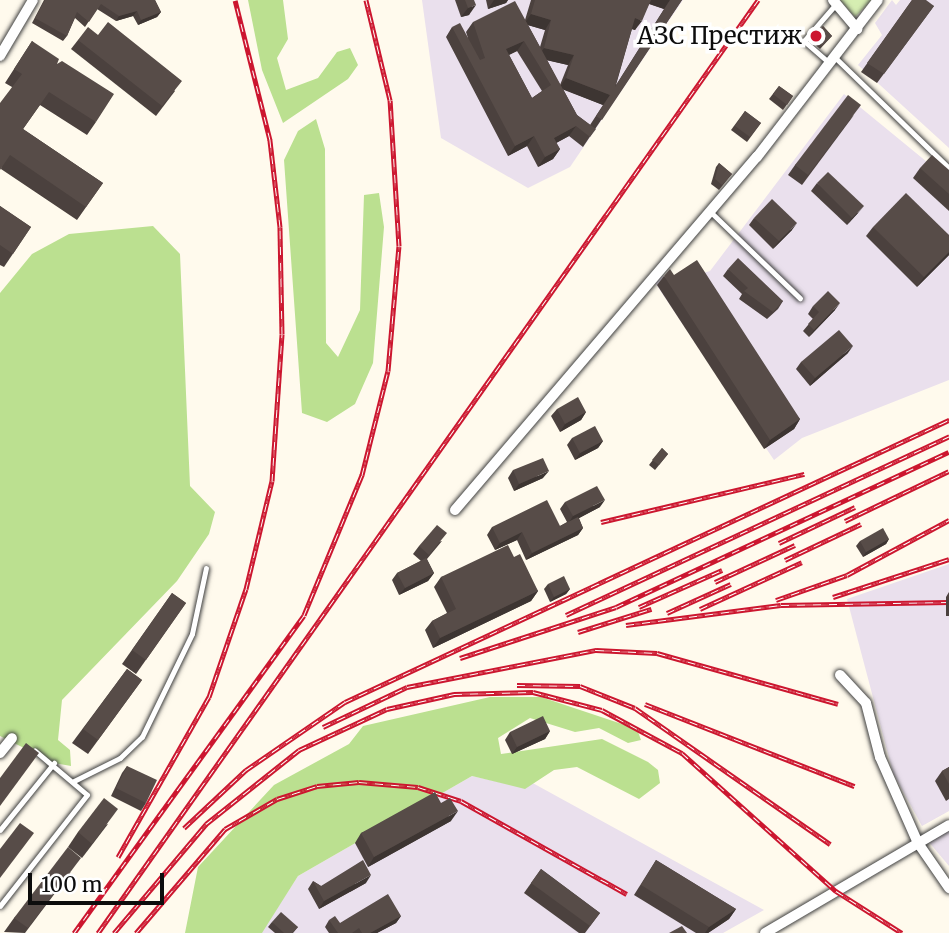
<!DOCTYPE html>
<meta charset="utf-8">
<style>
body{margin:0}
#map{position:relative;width:949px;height:933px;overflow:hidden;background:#fffaed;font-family:Merriweather,serif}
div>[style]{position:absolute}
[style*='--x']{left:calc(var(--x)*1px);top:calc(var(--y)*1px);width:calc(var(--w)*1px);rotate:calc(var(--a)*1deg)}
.industrial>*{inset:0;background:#eae0ed}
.green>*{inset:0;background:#d6eeb2}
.forest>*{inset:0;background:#bbe090}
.roads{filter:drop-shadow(0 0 2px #404040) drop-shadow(0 0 2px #404040)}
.lane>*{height:4.5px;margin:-2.25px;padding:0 2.25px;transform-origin:2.25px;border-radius:2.25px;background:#fff}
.street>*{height:10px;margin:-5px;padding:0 5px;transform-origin:5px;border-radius:5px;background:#fff}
.rail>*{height:5px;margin-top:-2.5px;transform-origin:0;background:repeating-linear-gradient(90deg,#fff 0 8px,#cc162f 0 16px);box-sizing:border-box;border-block:2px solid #cc162f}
.wall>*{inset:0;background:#4b413e}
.shaded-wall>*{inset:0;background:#3d3532}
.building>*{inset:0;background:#574c48}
.dots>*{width:19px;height:19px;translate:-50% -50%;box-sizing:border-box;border:4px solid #fff;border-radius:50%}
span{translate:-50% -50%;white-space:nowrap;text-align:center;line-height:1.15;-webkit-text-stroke:7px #fff;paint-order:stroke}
.poi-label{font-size:24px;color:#0d0d0d}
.right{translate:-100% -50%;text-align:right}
.scale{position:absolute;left:28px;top:873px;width:136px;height:32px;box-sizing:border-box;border:4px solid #0d0d0d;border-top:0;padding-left:9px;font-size:21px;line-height:24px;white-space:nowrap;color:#0d0d0d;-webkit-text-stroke:5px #fff;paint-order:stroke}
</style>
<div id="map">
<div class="industrial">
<i style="clip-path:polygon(422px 0,683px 0,570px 167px,528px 188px,441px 138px)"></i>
<i style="clip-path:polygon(892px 0,896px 5px,900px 0,949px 0,949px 148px,858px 65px,882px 35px,875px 23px)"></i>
<i style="clip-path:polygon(844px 94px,949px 180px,949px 380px,802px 438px,774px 460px,653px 280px,663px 276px,670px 283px,710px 271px)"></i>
<i style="clip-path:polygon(949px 564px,949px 811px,922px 826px,893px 773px,847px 599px)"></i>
<i style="clip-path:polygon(472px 776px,525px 788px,529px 781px,764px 910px,723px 933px,261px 933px,298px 876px)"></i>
<i style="clip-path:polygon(949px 829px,949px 866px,928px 841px)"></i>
</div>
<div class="green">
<i style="clip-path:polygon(840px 0,872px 0,855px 17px)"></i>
</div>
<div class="forest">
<i style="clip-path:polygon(248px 0,283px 0,288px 39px,277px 58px,286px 90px,318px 78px,337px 52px,350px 48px,358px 65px,348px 79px,283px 123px,262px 70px)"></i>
<i style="clip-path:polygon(316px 119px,325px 149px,326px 343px,338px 357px,360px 310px,364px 195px,379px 193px,384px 227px,373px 363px,355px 404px,327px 422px,302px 413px,284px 160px,298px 131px)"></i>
<i style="clip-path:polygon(153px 226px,180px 254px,190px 486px,215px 512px,209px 534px,177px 581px,62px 700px,58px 740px,70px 750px,71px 766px,54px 763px,0 736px,0 293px,32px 254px,69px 234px)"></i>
<i style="clip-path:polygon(490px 697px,541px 697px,637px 729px,641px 740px,628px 743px,599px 728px,575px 732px,530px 718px,498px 738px,501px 754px,602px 739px,648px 762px,658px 770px,660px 783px,639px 799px,577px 767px,554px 770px,525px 789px,472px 776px,298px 876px,262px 933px,185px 933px,198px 867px,274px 785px,349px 744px,363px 726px)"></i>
</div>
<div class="roads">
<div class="lane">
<i style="--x:835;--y:57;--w:159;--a:44.2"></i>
<i style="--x:829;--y:63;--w:33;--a:-139"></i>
<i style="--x:804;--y:41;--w:49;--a:-49.1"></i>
<i style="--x:711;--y:212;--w:124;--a:44"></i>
<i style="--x:74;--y:781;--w:51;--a:-26.6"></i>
<i style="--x:120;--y:758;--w:30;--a:-44"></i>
<i style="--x:142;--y:737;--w:114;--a:-64.1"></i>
<i style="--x:192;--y:634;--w:67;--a:-78"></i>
<i style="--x:0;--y:830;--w:86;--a:-51.1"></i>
<i style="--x:0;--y:906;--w:141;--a:-51.9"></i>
<i style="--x:87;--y:795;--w:68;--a:-139.8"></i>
</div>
<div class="street">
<i style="--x:833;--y:0;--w:38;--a:50"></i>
<i style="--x:0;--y:56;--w:65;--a:-59.5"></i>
<i style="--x:455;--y:510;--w:465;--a:-49.5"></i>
<i style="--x:757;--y:157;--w:198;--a:-52.4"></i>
<i style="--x:840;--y:675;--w:38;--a:47"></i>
<i style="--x:866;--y:703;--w:56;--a:75.5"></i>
<i style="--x:880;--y:757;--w:94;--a:66.2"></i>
<i style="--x:918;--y:843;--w:55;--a:55.4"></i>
<i style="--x:0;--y:753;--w:19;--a:-51"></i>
<i style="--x:765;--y:933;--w:213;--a:-30.4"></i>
</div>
</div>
<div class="rail">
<i style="--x:845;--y:521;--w:115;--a:-25.7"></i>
<i style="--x:601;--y:522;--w:209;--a:-13.3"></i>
<i style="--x:779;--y:543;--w:84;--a:-25.3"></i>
<i style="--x:785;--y:560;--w:84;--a:-25.3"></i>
<i style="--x:715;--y:582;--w:88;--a:-24.8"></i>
<i style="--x:833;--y:597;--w:122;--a:-18.1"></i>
<i style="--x:776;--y:600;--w:75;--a:-19.4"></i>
<i style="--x:847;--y:575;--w:116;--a:-28.3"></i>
<i style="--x:639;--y:607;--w:91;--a:-24"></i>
<i style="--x:700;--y:609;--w:112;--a:-24.7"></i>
<i style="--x:667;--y:613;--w:70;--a:-24.4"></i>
<i style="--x:566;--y:615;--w:423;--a:-25"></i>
<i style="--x:626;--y:625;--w:156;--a:-7.4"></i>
<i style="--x:781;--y:605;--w:168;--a:-1"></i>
<i style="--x:578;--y:632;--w:77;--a:-17.5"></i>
<i style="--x:460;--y:658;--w:164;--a:-18.1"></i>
<i style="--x:616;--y:607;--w:367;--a:-25"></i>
<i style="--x:517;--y:685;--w:63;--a:0.9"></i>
<i style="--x:580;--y:686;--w:59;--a:21.8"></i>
<i style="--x:635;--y:708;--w:238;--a:34.9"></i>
<i style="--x:645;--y:704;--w:225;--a:21.4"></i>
<i style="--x:323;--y:727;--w:93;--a:-25.5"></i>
<i style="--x:407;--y:687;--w:193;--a:-11.1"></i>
<i style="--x:596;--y:650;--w:61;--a:2.8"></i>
<i style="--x:657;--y:653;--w:188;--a:15.7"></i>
<i style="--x:184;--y:828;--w:85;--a:-43.1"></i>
<i style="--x:246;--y:770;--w:120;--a:-34.5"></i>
<i style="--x:345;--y:702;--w:667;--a:-25.03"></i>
<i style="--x:118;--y:857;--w:184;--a:-60.4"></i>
<i style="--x:209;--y:697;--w:114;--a:-71.1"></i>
<i style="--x:246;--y:589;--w:111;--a:-76.5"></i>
<i style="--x:272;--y:481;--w:147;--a:-86.1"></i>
<i style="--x:282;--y:334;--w:107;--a:-91.1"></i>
<i style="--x:280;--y:227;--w:88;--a:-96.6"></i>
<i style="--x:270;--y:140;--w:144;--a:-104"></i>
<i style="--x:74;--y:933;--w:392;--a:-54.1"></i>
<i style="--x:304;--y:615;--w:152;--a:-67.5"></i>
<i style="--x:362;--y:475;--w:107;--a:-76"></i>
<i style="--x:388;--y:371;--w:125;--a:-85"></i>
<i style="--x:399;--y:246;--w:146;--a:-93.5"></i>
<i style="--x:390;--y:100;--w:103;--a:-103.5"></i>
<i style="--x:98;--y:933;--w:1143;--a:-54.72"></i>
<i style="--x:114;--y:933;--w:143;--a:-49.8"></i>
<i style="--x:206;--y:824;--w:119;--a:-38.5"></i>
<i style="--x:299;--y:750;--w:97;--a:-25"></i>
<i style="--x:387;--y:709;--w:69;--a:-12.6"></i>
<i style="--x:454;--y:694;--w:79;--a:-1.5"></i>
<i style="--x:533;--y:692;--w:71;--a:14.6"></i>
<i style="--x:602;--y:710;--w:91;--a:28.3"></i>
<i style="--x:682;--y:753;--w:207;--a:41.9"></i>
<i style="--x:836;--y:891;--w:78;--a:32.5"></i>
<i style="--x:136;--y:933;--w:137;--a:-49.4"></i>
<i style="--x:225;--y:829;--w:60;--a:-30"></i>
<i style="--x:277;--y:799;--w:42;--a:-18"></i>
<i style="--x:317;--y:786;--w:42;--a:-5.4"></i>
<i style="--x:359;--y:782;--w:59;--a:4.8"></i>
<i style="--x:418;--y:787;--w:45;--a:18"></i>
<i style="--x:461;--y:801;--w:190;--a:29.3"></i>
</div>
<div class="wall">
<i style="clip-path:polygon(44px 0,155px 0,161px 12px,157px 17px,138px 25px,133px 16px,116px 21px,97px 9px,85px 27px,75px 18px,67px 36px,63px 41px,32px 23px)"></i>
<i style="clip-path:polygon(455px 0,474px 0,469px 15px,461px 17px)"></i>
<i style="clip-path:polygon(486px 0,508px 0,506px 3px,488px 9px)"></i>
<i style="clip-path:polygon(evenodd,531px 0,682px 0,583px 147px,569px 136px,556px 143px,560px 149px,553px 159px,538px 167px,527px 146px,508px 156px,446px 37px,452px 27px,468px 38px,466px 32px,473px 22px,525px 20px,531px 0,649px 4px,664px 9px,616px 85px,632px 29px,635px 30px,649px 4px,531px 0,528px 25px,545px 30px,540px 47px,528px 25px,531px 0,517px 51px,542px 91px,532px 98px,509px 55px,517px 51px,531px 0,547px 60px,568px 65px,560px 85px,547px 60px,531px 0,563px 89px,603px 105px,590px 125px,577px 115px,563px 89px)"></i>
<i style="clip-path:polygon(912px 0,934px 6px,877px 83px,861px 72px)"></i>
<i style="clip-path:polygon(823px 26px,832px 36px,820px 49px,811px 41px)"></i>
<i style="clip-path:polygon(98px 35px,175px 91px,156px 116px,71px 49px,78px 40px)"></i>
<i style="clip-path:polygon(32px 41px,57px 64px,96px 122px,87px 135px,40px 105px,23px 129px,103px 183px,77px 220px,1px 169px,12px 87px,5px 83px)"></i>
<i style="clip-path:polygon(779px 86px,793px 96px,783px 110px,769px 99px)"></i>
<i style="clip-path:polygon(745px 111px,761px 123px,747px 142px,731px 130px)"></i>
<i style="clip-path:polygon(854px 115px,802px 185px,788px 175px,795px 165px)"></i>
<i style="clip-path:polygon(719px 163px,732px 174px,719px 190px,711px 184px,716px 167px)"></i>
<i style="clip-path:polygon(920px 168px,949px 170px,949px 211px,913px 178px)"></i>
<i style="clip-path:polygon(817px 183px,858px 213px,847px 225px,811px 191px)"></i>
<i style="clip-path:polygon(0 206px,31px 227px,4px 267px,0 265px)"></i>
<i style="clip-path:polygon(754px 218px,792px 230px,773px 249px,749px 225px)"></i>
<i style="clip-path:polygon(873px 227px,949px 235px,949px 255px,917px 287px,866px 236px)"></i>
<i style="clip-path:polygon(728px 269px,783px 301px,778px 309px,767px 319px,739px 299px,742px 294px,723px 276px)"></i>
<i style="clip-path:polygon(664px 276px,800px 419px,794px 429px,764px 449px,657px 285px)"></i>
<i style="clip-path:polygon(813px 306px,835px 310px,809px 337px,803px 331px,813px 319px,808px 314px)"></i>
<i style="clip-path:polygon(848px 353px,810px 386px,796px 369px,801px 362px)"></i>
<i style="clip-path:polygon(557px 409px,586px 412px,581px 420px,560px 432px,551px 416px)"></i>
<i style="clip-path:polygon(572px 438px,603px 441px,598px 448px,575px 460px,567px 445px)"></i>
<i style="clip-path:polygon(662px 448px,668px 454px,655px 470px,649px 465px)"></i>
<i style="clip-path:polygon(513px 470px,543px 478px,514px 491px,508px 478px)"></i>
<i style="clip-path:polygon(565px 502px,600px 507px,579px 518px,583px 528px,578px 535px,526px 560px,517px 540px,495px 550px,487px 535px,492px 527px,560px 526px,567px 522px,560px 509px)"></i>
<i style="clip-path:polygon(889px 539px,886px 544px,863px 557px,856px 546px,860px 541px)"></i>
<i style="clip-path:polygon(442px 541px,427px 559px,434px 573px,428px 581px,399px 595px,392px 580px,397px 573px,421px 561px,413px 554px,419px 546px)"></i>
<i style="clip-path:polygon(514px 557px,538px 591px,531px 601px,433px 648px,425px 630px,432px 621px,447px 613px,434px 587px,441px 577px)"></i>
<i style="clip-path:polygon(548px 584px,570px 589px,566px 594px,550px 602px,544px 589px)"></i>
<i style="clip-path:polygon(949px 592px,949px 616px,946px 616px,946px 597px)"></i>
<i style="clip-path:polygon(172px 593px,186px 603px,136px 674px,122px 664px)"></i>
<i style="clip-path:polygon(127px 669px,142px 680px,88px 754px,72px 743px)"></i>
<i style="clip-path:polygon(550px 731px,545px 739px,512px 754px,505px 740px,510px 732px)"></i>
<i style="clip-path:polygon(127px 766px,146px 803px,141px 811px,111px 796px,122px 773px)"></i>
<i style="clip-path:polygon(949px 767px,949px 799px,946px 801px,935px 781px,942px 771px)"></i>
<i style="clip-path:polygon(441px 803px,451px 821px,368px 867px,355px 843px,361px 833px)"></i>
<i style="clip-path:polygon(108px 824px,82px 858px,68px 847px,78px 832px)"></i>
<i style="clip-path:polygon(656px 860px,736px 909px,729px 919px,708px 933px,696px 933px,634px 895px)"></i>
<i style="clip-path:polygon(541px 869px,600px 913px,585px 933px,579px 933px,524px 893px)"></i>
<i style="clip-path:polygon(71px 872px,25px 933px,4px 932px,14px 918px)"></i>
<i style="clip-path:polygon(313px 881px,321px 886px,366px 883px,319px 909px,308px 889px)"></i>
<i style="clip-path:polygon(401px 916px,396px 923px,377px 933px,329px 933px,325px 927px,329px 920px,340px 923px)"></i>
<i style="clip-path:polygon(272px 922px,298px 927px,293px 933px,275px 933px,268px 927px)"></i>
</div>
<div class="shaded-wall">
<i style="clip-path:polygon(494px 0,508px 0,506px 3px,488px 9px)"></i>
<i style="clip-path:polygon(649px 0,670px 0,664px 9px,647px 3px)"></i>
<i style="clip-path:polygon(476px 5px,469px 15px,461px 17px,468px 8px)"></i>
<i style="clip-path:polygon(137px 11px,133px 16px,116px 21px,119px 16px)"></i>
<i style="clip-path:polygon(161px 12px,157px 17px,138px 25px,141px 20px)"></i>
<i style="clip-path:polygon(531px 14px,551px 20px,545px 30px,524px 24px)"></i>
<i style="clip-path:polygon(635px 18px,642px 21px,635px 30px,628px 28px)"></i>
<i style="clip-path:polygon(524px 41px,517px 51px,500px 59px,506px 49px)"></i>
<i style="clip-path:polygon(544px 48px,574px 55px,568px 65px,537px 58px)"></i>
<i style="clip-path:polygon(566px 78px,610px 95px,603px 105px,559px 88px)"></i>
<i style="clip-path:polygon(576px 126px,569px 136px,547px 148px,554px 138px)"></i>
<i style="clip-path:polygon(534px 136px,527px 146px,508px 156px,515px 146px)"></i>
<i style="clip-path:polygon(560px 149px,553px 159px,538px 167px,545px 157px)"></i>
<i style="clip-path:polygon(864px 206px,858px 213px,847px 225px,852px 218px)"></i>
<i style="clip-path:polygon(797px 223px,792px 230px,773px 249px,779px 241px)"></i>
<i style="clip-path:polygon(949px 252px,949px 255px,917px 287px,924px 277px)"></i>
<i style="clip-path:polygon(840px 303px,835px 310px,809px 337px,814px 330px)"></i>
<i style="clip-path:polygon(853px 346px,848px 353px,810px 386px,815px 378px)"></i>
<i style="clip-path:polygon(586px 412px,581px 420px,560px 432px,565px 424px)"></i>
<i style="clip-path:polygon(800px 419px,794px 429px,764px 449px,770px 440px)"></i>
<i style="clip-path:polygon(603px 441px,598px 448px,575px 460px,580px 453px)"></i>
<i style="clip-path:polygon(549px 471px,543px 478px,514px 491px,519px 484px)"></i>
<i style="clip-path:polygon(605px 500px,600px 507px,568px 524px,573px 516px)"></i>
<i style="clip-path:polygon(583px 528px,578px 535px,526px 560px,532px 553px)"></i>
<i style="clip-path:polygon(522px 532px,517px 540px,495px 550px,500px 543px)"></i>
<i style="clip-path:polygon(889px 539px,886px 544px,863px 557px,866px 552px)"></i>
<i style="clip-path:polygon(434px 573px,428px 581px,399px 595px,405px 588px)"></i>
<i style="clip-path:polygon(570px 589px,566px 594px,550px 602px,554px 597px)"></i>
<i style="clip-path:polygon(538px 591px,531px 601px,433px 648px,440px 638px)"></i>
<i style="clip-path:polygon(550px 731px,545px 739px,512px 754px,517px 747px)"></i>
<i style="clip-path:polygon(458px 811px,451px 821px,368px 867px,374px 857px)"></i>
<i style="clip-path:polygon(371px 875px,366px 883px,319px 909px,324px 901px)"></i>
<i style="clip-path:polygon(736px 909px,729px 919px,708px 933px,705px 933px,709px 927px)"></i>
<i style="clip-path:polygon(401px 916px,396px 923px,377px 933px,370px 933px)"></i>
</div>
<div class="building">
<i style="clip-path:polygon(45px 0,155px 0,161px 12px,141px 20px,137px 11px,119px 16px,101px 4px,89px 22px,77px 12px,67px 36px,35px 18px)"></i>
<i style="clip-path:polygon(465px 0,474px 0,476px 5px,468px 8px)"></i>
<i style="clip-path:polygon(535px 0,651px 0,642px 21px,635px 18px,615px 87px,670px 0,682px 0,602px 120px,596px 116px,610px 95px,566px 78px,574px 55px,544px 48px,551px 20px,531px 14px)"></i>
<i style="clip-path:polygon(912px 0,926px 0,934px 6px,884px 74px,867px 63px)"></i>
<i style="clip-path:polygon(evenodd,515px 1px,577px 115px,596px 129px,590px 137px,576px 126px,554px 138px,560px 149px,545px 157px,534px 136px,515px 146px,452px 27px,460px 23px,480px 60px,485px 58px,473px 22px,515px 1px,524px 41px,551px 85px,532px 98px,506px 49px,524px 41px)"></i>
<i style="clip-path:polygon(108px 22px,182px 81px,162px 106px,78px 40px,88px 27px,98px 35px)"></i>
<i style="clip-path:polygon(823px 26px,832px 36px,822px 46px,812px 38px)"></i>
<i style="clip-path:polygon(32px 41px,59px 59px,57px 64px,62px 61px,114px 94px,96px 122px,49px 92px,23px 129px,103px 183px,86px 207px,10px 155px,0 170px,0 103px,22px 74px,14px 69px)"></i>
<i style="clip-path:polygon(779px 86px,793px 96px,787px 105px,773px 94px)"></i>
<i style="clip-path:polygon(848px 95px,861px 105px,808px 175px,795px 165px)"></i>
<i style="clip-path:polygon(745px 111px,761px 123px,750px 137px,735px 126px)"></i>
<i style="clip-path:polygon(932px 155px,949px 170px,949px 194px,920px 168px)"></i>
<i style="clip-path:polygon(719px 163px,732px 174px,722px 185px,715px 179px)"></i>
<i style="clip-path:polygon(828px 172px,864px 206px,852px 218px,817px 183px)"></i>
<i style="clip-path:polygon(906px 193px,949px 235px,949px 252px,924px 277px,873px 227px)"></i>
<i style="clip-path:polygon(772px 199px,797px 223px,779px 241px,754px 218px)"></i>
<i style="clip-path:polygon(0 206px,31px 227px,13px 254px,0 245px)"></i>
<i style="clip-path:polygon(738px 258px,783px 301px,773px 312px,744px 291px,748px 288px,728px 269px)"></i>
<i style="clip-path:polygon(697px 260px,800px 419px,770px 440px,664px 276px,670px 269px,674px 275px)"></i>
<i style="clip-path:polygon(828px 291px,840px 303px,814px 330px,808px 324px,819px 312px,813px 306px)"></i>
<i style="clip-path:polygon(839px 330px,853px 346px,815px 378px,801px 362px)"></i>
<i style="clip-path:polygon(578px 397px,586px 412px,565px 424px,557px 409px)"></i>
<i style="clip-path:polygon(595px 426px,603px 441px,580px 453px,572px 438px)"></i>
<i style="clip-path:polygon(662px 448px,668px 454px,659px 465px,652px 460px)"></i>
<i style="clip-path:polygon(543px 458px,549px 471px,519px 484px,513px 470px)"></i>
<i style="clip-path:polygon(597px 486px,605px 500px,573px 516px,565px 502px)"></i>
<i style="clip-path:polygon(547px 500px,560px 526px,578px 517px,583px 528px,532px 553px,522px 532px,500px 543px,492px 527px)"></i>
<i style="clip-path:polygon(437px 525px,447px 533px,429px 555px,419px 546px)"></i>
<i style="clip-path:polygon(883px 528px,889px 539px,866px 552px,860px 541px)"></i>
<i style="clip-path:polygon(508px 545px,514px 557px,520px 554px,538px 591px,440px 638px,432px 621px,456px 609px,441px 577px)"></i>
<i style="clip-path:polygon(426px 558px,434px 573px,405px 588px,397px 573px)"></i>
<i style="clip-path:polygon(564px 576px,570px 589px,554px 597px,548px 584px)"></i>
<i style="clip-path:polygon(172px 593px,186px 603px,146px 660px,132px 650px)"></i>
<i style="clip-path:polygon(127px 669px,142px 680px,98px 740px,83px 729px)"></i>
<i style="clip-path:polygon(543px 716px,550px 731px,517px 747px,510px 732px)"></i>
<i style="clip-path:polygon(26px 743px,39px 753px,0 806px,0 778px)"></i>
<i style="clip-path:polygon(127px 766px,157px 780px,146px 803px,116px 788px)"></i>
<i style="clip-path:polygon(949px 767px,949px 784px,942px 771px)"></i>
<i style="clip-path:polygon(435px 792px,441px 803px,450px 798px,458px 811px,374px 857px,361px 833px)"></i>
<i style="clip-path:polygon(104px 798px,118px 809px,92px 844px,78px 832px)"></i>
<i style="clip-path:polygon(20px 823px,34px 833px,0 878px,0 849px)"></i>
<i style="clip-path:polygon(68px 847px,81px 858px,28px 928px,14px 918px)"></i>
<i style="clip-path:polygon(363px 860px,371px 875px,324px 901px,313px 881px,321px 886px)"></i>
<i style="clip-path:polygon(656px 860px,736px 909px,709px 927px,641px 885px)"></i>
<i style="clip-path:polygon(541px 869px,600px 913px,590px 926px,531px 883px)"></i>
<i style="clip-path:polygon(388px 894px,401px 916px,370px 933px,362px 933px,359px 928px,352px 933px,338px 933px,329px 920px,335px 916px,340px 923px)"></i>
<i style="clip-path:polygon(281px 912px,298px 927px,292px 933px,284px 933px,272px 922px)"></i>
<i style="clip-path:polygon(682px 926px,687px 933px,669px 933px)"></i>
</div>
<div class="dots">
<i style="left:816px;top:36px;background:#cc162f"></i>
</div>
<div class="poi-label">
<span class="right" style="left:802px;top:36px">АЗС Престиж</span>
</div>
<div class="scale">100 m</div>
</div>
